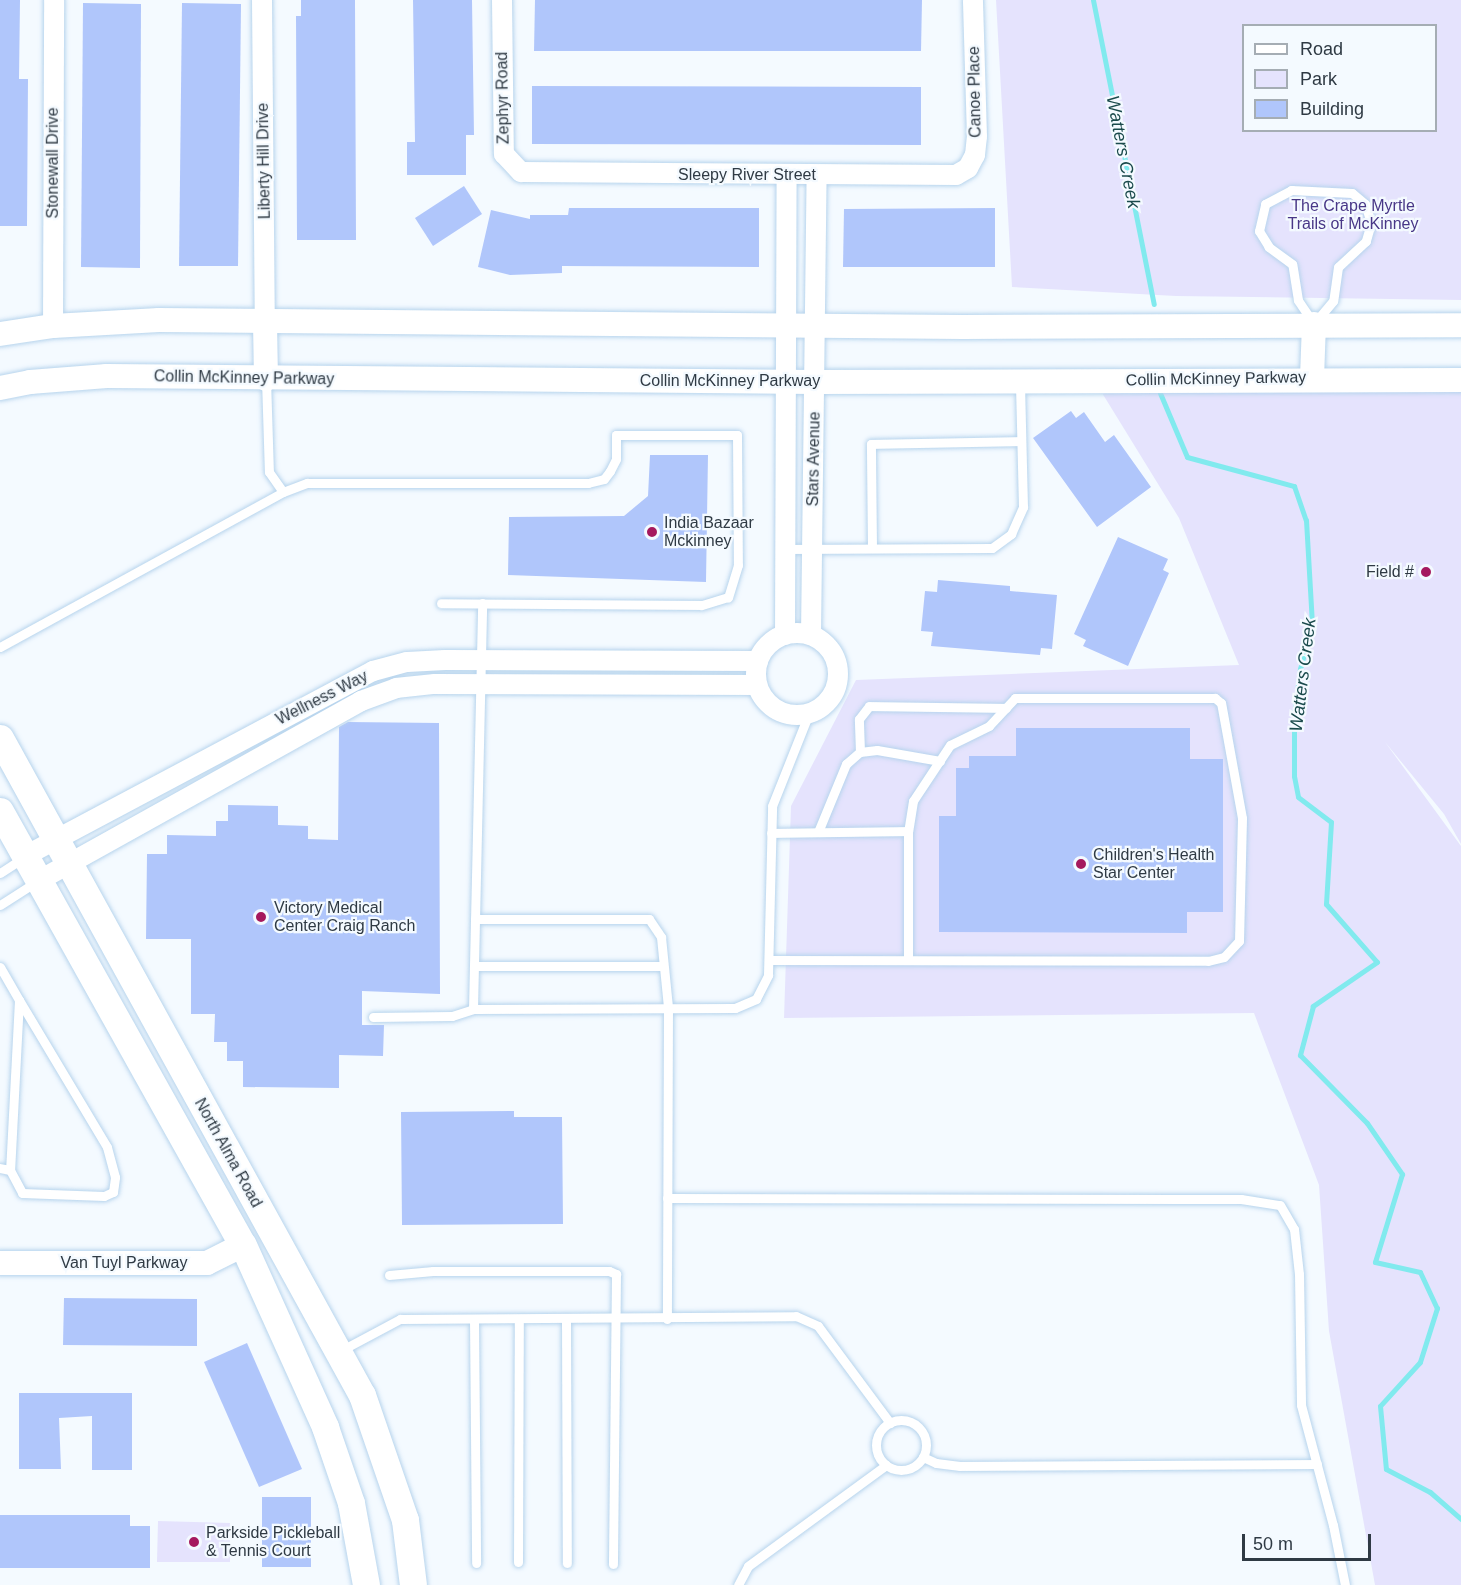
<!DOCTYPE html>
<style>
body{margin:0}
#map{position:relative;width:1461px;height:1585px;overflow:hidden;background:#f4faff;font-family:Helvetica,sans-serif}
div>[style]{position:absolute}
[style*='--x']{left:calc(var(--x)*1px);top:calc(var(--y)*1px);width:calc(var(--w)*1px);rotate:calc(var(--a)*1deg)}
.green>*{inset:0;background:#e5e3fd}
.stream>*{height:5px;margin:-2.5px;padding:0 2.5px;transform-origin:2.5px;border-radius:2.5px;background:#81eaee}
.building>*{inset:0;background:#b0c6fb}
.roads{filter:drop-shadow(0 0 2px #b7d4ed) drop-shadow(0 0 2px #b7d4ed)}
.service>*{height:9px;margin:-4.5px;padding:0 4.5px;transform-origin:4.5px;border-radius:4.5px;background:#fff}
.service>.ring{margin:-4.5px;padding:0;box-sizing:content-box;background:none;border:9px solid #fff;border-radius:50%}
.minor>*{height:20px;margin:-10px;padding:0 10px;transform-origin:10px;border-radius:10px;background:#fff}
.minor>.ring{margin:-10px;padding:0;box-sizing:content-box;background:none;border:20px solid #fff;border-radius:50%}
.tertiary>*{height:24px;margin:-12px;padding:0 12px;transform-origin:12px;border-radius:12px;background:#fff}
.secondary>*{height:27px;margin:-13.5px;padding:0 13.5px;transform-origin:13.5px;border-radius:13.5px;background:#fff}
.dots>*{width:16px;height:16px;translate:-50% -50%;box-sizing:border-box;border:3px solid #f4faff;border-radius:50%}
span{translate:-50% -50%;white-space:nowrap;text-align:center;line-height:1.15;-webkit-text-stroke:4.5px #f4faff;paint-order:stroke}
.street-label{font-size:16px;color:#2f3a44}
.park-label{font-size:16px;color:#483787}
.poi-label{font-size:16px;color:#2f3a44}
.left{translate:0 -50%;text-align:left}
.right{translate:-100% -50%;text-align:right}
.water-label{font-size:18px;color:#1a4a4c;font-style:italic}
.legend{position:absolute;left:1242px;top:24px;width:195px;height:108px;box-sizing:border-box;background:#f4faff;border:2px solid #a5adb4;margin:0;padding:8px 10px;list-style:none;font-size:18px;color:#2f3a44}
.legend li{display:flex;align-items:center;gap:12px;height:30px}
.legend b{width:30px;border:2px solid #a5adb4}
.scale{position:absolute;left:1242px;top:1534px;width:129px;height:27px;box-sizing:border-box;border:3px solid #2f3a44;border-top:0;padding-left:8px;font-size:18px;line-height:21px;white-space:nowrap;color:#2f3a44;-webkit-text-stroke:4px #f4faff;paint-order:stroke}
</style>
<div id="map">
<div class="green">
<i style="clip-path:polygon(evenodd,996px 0,1461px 0,1461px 300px,1176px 296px,1012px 287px,996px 0,1244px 26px,1436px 26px,1436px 130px,1244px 130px,1244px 26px)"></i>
<i style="clip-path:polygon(1099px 388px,1461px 389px,1461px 844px,1444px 814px,1385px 742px,1461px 846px,1461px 1585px,1375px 1585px,1329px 1331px,1319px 1185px,1254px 1013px,784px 1018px,791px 806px,856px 680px,1239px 665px,1179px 518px)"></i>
<i style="clip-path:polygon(158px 1521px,230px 1523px,230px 1562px,157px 1562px)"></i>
</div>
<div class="stream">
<i style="--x:1093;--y:0;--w:310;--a:78.7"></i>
<i style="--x:1160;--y:393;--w:69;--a:67.1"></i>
<i style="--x:1187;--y:457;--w:111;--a:15.2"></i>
<i style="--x:1294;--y:486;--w:36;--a:71"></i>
<i style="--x:1306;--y:520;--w:103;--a:86.7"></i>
<i style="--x:1312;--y:623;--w:48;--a:104.6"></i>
<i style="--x:1300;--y:669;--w:47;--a:97.3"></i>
<i style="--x:1294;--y:716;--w:60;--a:90"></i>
<i style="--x:1294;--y:776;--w:21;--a:79"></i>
<i style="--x:1298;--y:797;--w:41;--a:37.1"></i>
<i style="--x:1331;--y:822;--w:82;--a:93.5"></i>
<i style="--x:1326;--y:904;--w:77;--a:48.7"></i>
<i style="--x:1377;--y:962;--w:78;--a:145.5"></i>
<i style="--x:1313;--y:1006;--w:51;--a:104.9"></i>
<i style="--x:1300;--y:1055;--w:95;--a:45.4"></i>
<i style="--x:1367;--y:1123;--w:62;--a:55.5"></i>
<i style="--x:1402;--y:1174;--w:92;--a:107.1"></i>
<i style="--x:1375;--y:1262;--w:46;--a:12.5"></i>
<i style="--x:1420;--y:1272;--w:40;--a:65"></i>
<i style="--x:1437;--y:1308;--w:57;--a:107.5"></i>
<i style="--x:1420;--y:1362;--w:59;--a:132.3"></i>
<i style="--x:1380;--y:1406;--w:63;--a:84.6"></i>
<i style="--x:1386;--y:1469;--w:50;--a:27.6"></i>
<i style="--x:1430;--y:1492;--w:41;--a:41.1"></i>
</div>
<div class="building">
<i style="clip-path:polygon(0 0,20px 0,19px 79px,28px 79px,27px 226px,0 226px)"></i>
<i style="clip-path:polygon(301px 0,355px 0,356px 240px,297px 240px,296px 16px,301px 16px)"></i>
<i style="clip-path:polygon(413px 0,472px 0,474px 135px,466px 135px,466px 175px,407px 175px,407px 142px,415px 142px)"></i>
<i style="clip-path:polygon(535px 0,922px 0,921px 51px,534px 51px)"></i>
<i style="clip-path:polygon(83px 3px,141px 4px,140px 268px,81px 267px)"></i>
<i style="clip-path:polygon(182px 3px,241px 4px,238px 266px,179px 266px)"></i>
<i style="clip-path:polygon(532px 86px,921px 87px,921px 145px,532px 144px)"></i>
<i style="clip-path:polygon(464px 186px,482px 214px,433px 246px,415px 218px)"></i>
<i style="clip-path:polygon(569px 208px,759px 208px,759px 267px,562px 266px,562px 273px,510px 275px,478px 267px,491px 210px,530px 219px,530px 215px,568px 215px)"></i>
<i style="clip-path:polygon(995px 208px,995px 267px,843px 267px,844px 209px)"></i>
<i style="clip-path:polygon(1071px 411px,1076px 418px,1084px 412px,1105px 442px,1114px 435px,1151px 487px,1097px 527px,1033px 438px)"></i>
<i style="clip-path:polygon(650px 455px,708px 455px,706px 582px,508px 575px,509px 517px,624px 516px,648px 496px)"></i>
<i style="clip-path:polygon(1118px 537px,1168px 559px,1163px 570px,1169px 573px,1128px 666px,1083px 646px,1086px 640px,1074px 634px)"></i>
<i style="clip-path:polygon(938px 580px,1010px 586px,1010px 591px,1057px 595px,1052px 649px,1041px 648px,1040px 655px,931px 646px,933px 632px,921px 631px,925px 591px,937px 592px)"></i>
<i style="clip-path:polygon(348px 722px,439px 723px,440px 994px,362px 991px,362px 1025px,384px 1025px,383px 1056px,339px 1055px,339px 1088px,243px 1087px,243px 1061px,227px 1061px,227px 1042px,214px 1042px,215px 1014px,191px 1014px,191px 939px,146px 939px,147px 854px,167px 854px,167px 835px,216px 836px,216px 821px,228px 821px,228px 805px,278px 806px,278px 825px,308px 826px,308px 839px,338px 840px,339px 727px)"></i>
<i style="clip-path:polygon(1016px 728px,1190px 728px,1190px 759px,1223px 759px,1223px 912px,1187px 912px,1187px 933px,939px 932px,939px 816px,956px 816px,956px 768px,969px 768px,969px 756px,1016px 756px)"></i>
<i style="clip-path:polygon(514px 1111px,514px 1117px,562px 1117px,563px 1224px,402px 1225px,401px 1112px)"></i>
<i style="clip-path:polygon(64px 1298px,197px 1299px,197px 1346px,63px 1345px)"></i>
<i style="clip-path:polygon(247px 1343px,302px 1469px,259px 1487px,204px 1362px)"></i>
<i style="clip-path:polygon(19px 1393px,132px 1393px,132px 1470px,92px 1470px,92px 1416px,59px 1418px,61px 1469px,19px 1469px)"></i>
<i style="clip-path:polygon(262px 1497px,311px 1497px,311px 1567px,262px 1567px)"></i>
<i style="clip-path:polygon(0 1515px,130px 1515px,130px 1526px,150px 1526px,150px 1568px,0 1568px)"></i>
</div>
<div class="roads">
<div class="service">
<i style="--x:1291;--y:190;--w:61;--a:2.8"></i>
<i style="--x:1352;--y:193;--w:17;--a:40"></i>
<i style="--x:1365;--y:204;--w:20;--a:72"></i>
<i style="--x:1371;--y:223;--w:19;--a:106"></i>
<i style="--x:1366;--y:241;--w:38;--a:137"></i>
<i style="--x:1338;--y:267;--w:34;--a:98"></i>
<i style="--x:1333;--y:301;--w:30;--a:130"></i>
<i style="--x:1314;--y:324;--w:29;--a:-124"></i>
<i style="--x:1298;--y:300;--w:36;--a:-99"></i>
<i style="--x:1292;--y:264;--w:29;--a:-144"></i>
<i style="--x:1269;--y:247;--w:19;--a:-122"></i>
<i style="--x:1259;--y:231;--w:28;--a:-77"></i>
<i style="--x:1265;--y:204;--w:30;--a:-28"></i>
<i style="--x:266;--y:379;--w:93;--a:88.2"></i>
<i style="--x:269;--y:472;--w:24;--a:55"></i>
<i style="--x:872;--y:548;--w:104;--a:-90.6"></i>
<i style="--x:871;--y:444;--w:150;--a:-1.1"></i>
<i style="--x:785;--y:549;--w:207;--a:-0.3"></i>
<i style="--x:992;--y:548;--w:24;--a:-36"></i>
<i style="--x:1011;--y:534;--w:30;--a:-66"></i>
<i style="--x:1023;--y:507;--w:125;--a:-91.4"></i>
<i style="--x:0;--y:647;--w:323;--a:-28.7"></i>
<i style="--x:283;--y:492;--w:26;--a:-21"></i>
<i style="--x:307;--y:483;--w:281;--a:0"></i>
<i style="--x:588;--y:483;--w:16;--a:-14"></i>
<i style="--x:604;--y:479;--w:10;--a:-53"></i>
<i style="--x:610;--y:471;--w:13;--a:-63"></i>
<i style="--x:616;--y:459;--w:24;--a:-90"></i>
<i style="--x:616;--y:435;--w:121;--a:0"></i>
<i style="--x:737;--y:435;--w:130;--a:89.6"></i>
<i style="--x:738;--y:565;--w:34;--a:107"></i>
<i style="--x:728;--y:597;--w:28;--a:163"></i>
<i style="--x:701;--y:605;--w:260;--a:-179.6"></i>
<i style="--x:860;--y:752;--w:33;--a:-92"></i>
<i style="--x:859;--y:719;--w:16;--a:-52"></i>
<i style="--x:869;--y:706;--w:137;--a:0.8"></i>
<i style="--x:908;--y:831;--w:129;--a:90"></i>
<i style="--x:818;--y:832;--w:74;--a:-67.6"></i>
<i style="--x:846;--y:764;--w:18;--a:-41"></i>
<i style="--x:860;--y:752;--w:17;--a:-7"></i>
<i style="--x:877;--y:750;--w:64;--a:9.9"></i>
<i style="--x:0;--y:873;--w:27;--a:-33"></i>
<i style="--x:0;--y:905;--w:43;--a:-32.6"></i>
<i style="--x:475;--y:919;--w:174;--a:0"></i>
<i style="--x:649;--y:919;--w:22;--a:56"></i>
<i style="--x:661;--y:937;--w:70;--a:84.3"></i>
<i style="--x:668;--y:1007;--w:312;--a:90.2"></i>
<i style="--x:769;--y:960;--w:439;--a:0.1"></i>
<i style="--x:1208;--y:961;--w:16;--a:-14"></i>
<i style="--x:1224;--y:957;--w:22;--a:-47"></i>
<i style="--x:1239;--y:941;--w:123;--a:-88.6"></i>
<i style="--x:1242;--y:818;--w:117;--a:-100.3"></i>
<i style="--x:1221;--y:703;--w:8;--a:-140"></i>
<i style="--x:1215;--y:698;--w:200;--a:180"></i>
<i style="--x:1015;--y:698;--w:38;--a:133"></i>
<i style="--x:989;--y:726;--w:43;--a:154"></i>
<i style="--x:950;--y:745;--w:67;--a:123.5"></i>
<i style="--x:913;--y:801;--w:30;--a:99"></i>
<i style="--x:908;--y:831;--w:137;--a:179.2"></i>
<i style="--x:474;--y:966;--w:189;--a:0"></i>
<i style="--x:0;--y:967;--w:38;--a:60"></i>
<i style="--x:19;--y:1000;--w:170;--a:93"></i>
<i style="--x:10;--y:1170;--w:10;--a:-169"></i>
<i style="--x:473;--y:1009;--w:406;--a:-88.7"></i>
<i style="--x:373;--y:1017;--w:79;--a:-0.7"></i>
<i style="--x:452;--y:1016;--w:22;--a:-18"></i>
<i style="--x:473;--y:1009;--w:262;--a:-0.2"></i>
<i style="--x:735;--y:1008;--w:23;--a:-23"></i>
<i style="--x:756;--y:999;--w:27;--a:-63"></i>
<i style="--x:768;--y:975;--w:169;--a:-88.6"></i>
<i style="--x:772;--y:806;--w:100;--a:-68.3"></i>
<i style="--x:10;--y:1170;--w:26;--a:62"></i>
<i style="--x:22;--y:1193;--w:82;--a:2.1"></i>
<i style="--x:104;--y:1196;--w:10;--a:-24"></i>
<i style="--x:113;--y:1192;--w:15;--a:-82"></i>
<i style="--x:115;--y:1177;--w:31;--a:-105"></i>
<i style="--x:107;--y:1147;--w:171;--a:-120.9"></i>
<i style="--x:667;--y:1198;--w:574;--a:0.1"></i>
<i style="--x:1241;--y:1199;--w:39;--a:9"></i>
<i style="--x:1280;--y:1205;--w:28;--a:60"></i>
<i style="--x:1294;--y:1229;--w:45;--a:83.7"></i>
<i style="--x:1299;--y:1274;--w:131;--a:89.1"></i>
<i style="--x:1301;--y:1405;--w:124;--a:75.1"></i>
<i style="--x:1333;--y:1525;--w:61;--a:78.7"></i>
<i style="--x:389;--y:1275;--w:44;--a:-5.2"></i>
<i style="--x:433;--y:1271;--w:176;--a:0"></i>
<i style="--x:609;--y:1271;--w:8;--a:23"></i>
<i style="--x:616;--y:1274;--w:290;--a:90.6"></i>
<i style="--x:474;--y:1319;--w:244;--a:89.5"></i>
<i style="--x:566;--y:1319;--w:244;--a:89.8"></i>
<i style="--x:340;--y:1351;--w:68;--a:-28.1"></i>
<i style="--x:400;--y:1319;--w:396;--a:-0.4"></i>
<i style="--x:796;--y:1316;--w:24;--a:24"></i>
<i style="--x:818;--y:1326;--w:121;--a:53.4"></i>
<i class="ring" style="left:876px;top:1420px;width:41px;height:41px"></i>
<i style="--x:923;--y:1457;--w:14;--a:25"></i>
<i style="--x:936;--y:1463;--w:24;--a:7"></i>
<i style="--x:960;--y:1466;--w:357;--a:-0.3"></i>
<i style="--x:518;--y:1562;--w:243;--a:-89.8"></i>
<i style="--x:738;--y:1585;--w:21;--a:-62"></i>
<i style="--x:748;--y:1566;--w:171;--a:-36.2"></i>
</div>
<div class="minor">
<i style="--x:262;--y:0;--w:322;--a:89.5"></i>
<i style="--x:502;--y:0;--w:154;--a:89.3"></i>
<i style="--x:504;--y:154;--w:25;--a:47"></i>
<i style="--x:521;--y:172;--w:435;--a:0.4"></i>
<i style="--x:956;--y:175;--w:14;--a:-30"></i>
<i style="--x:968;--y:168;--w:15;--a:-62"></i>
<i style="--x:975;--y:155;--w:18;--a:-84"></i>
<i style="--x:977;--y:137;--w:137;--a:-91.7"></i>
<i style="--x:53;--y:326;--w:326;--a:-89.8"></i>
<i class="ring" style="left:756px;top:633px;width:62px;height:62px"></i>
<i style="--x:785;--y:635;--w:461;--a:-89.8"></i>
<i style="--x:811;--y:635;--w:460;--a:-89.3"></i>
<i style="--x:25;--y:856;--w:394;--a:-28"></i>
<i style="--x:373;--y:671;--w:35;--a:-15"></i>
<i style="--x:407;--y:662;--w:38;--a:-3"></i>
<i style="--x:445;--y:660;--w:313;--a:0.2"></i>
<i style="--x:38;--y:881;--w:370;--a:-29.1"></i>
<i style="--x:361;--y:701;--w:37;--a:-20"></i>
<i style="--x:396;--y:688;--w:39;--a:-6"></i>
<i style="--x:435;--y:684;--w:322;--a:0.2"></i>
</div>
<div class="tertiary">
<i style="--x:265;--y:322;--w:57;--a:89"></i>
<i style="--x:0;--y:334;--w:54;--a:-8.6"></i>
<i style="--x:53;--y:326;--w:106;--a:-3.2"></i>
<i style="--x:159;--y:320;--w:804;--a:0.5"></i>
<i style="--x:963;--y:327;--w:498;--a:-0.2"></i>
<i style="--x:1312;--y:378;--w:54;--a:-87.9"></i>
<i style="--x:0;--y:388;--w:31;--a:-11"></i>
<i style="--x:30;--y:382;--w:77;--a:-4.5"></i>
<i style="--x:107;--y:376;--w:708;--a:0.49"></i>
<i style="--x:815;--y:382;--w:646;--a:-0.18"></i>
<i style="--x:0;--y:1263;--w:207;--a:0"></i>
<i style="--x:207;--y:1263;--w:40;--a:-26.6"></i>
</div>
<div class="secondary">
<i style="--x:0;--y:738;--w:750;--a:61.15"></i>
<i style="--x:362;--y:1395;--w:132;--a:71"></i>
<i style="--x:405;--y:1520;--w:65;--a:83"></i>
<i style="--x:0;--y:811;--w:497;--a:60.8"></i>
<i style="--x:243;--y:1245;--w:200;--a:65.7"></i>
<i style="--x:325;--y:1427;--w:80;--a:71.1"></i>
<i style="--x:351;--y:1503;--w:83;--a:79.6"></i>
</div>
</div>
<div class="dots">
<i style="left:652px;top:532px;background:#a5195e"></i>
<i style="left:1426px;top:572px;background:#a5195e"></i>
<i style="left:1081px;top:864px;background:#a5195e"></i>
<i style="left:261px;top:917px;background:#a5195e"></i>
<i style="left:194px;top:1542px;background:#a5195e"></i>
</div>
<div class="street-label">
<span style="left:975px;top:92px;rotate:-91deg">Canoe Place</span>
<span style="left:503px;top:98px;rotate:-91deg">Zephyr Road</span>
<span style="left:264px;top:161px;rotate:-91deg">Liberty Hill Drive</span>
<span style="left:53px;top:163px;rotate:-90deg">Stonewall Drive</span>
<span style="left:747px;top:175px">Sleepy River Street</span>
<span style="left:244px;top:378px;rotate:1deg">Collin McKinney Parkway</span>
<span style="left:1216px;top:379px;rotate:-1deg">Collin McKinney Parkway</span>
<span style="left:730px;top:381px">Collin McKinney Parkway</span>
<span style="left:814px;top:459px;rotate:-89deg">Stars Avenue</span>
<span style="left:322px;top:698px;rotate:-27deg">Wellness Way</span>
<span style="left:228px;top:1153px;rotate:61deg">North Alma Road</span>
<span style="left:124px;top:1263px">Van Tuyl Parkway</span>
</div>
<div class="park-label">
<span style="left:1353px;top:215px">The Crape Myrtle<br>Trails of McKinney</span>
</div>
<div class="poi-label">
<span class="left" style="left:664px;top:532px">India Bazaar<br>Mckinney</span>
<span class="right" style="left:1414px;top:572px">Field #</span>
<span class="left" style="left:1093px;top:864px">Children's Health<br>Star Center</span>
<span class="left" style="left:274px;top:917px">Victory Medical<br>Center Craig Ranch</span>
<span class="left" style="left:206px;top:1542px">Parkside Pickleball<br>&amp; Tennis Court</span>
</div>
<div class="water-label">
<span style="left:1123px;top:152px;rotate:79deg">Watters Creek</span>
<span style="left:1303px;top:675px;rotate:-83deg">Watters Creek</span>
</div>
<ul class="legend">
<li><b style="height:8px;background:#fff"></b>Road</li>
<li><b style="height:16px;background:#e5e3fd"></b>Park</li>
<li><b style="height:16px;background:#b0c6fb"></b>Building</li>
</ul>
<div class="scale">50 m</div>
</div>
